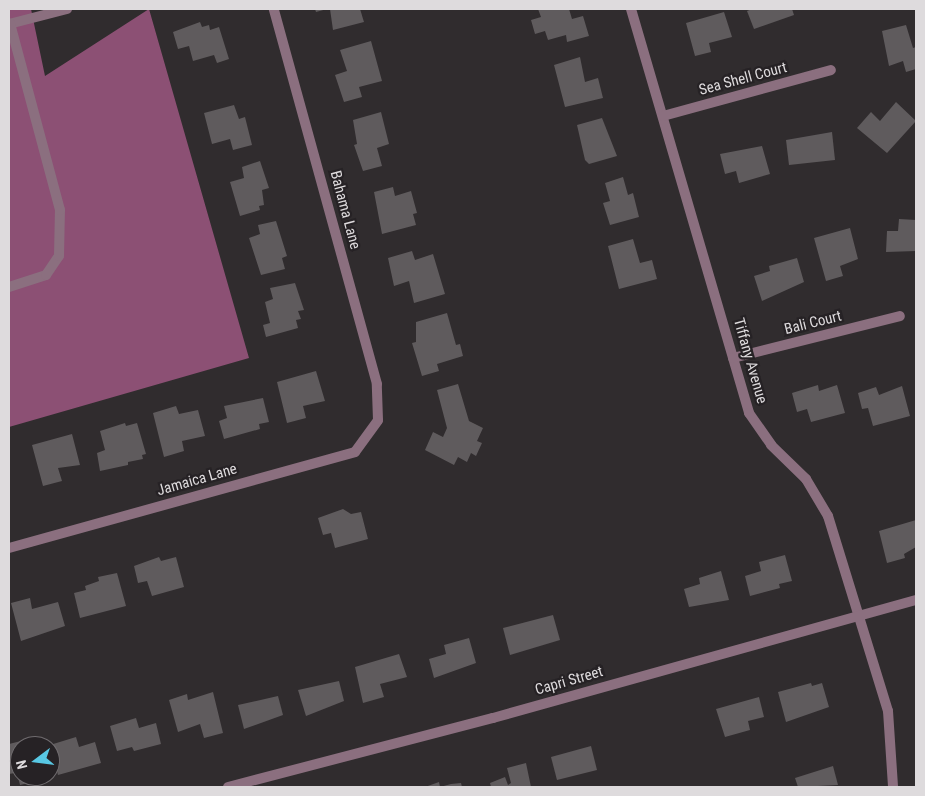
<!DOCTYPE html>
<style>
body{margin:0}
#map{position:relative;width:925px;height:796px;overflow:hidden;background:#302c2e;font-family:"Roboto Condensed",sans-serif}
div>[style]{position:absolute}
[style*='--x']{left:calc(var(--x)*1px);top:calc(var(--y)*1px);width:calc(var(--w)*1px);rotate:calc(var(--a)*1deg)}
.forest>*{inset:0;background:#8c5074}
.building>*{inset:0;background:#5f5b5d}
.street>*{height:10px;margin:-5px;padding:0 5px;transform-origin:5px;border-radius:5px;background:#8b6f7f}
span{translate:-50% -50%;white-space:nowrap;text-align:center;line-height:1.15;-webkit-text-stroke:4.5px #262225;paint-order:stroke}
.street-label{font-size:15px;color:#dedbdd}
.frame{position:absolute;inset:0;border:10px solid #dedbdd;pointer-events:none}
.north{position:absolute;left:10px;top:736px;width:50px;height:50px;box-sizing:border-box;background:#262225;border:1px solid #706c6f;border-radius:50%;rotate:255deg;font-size:14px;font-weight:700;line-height:20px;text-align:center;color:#dedbdd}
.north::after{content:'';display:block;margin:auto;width:18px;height:22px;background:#58c8e4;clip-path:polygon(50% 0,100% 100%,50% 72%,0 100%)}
</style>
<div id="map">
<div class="forest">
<i style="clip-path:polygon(9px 9px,31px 9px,45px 76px,149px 9px,249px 358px,9px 427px)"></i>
</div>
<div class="building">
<i style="clip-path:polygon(315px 9px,327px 9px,316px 12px)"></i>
<i style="clip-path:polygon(330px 9px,360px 9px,364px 22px,333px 30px)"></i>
<i style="clip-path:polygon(538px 9px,569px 9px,572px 19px,583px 16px,589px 36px,567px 42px,566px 35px,548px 40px,545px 31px,535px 34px,531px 20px,541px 17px)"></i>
<i style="clip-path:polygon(752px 9px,792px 9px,794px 15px,754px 29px,747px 11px)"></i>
<i style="clip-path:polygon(724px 12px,732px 37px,709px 43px,711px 52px,695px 56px,686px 23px)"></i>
<i style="clip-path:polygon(200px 22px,202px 27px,209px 25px,210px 30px,219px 27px,229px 59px,217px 63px,214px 55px,193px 61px,189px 46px,178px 49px,173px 32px)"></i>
<i style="clip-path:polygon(906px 25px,913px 48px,916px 47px,916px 69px,906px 72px,903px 61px,889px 66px,882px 31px)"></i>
<i style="clip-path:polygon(371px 41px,382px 81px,359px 87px,362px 97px,344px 102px,335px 75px,347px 71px,340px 50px)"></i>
<i style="clip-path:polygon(580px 57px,585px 82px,598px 78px,603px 98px,565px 107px,554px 65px)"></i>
<i style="clip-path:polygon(896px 102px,916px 121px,887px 153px,857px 128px,871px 112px,880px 121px)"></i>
<i style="clip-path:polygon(234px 105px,239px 119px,245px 117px,252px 145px,233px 150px,230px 139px,212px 144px,204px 113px)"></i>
<i style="clip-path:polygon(381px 112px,389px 144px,377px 148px,382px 166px,363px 171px,354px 145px,357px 144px,353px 120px)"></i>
<i style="clip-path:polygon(602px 118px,617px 156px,589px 164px,585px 160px,577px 125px)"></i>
<i style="clip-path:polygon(832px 132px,835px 160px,789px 165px,786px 140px)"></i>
<i style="clip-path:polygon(762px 146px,770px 174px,739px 183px,736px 171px,725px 174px,720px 154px)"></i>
<i style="clip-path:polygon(260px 161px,269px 188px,262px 190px,264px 205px,259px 206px,260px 210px,240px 216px,230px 182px,244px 178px,242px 167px)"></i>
<i style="clip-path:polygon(623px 177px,628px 195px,633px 193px,639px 217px,610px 225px,603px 203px,610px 201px,605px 183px)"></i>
<i style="clip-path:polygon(393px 187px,395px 196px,411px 191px,417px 213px,413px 214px,416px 225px,382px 234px,374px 192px)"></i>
<i style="clip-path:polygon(899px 219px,916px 220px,916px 251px,886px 252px,887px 231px,898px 231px)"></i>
<i style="clip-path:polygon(276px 221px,287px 256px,282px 258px,285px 269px,261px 275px,249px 238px,260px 234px,258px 225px)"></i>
<i style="clip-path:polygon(850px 228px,858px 259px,840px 266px,843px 276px,826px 281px,814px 238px)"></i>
<i style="clip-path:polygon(633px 239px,640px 263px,652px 260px,657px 279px,619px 289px,608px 246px)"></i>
<i style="clip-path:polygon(412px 251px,415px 260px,433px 254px,445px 294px,414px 303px,409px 281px,394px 286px,388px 258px)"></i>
<i style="clip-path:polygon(797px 258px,804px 282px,762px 301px,754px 276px,770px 271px,769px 266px)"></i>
<i style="clip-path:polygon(295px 283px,304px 310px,298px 311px,301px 319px,296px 320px,298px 328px,266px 337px,263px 325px,270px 323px,265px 302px,273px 299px,270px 288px)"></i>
<i style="clip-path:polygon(447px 313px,456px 345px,460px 344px,463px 356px,437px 364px,439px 371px,422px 376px,412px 343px,416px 342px,416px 322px)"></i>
<i style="clip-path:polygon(316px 371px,325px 401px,303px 406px,306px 418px,287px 423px,277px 382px)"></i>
<i style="clip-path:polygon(458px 384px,469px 421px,483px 428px,477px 441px,482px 443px,476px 456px,471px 453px,467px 462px,458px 457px,454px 465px,425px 450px,433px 432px,443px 437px,447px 428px,437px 390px)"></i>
<i style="clip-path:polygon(818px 385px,819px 391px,837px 385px,845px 413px,811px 422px,807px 409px,797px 412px,792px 393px)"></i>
<i style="clip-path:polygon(902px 386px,910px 416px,873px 426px,868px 408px,862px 409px,858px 393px,876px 387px,879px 395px)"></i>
<i style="clip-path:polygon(263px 398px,269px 422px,259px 424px,260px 429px,224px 439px,219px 421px,227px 418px,224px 406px)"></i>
<i style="clip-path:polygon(176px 406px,179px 414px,198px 410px,205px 436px,182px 441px,184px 451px,164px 457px,153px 413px)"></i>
<i style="clip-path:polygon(125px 423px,126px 426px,137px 423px,146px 454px,142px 455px,143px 459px,128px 462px,128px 465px,100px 471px,97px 453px,105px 450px,100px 431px)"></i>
<i style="clip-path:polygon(72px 434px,80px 465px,58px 468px,62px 481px,43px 486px,32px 445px)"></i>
<i style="clip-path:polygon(343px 509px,351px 514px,361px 512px,368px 539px,335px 548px,331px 533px,323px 535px,318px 518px)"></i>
<i style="clip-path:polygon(916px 520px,916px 547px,904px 554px,905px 558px,887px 563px,879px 531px)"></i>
<i style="clip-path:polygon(785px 555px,792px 581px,779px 584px,780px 588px,750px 596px,745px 576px,761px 571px,759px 562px)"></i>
<i style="clip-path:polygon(159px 557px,161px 561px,176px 557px,184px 587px,152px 596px,147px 581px,138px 583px,134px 566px)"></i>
<i style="clip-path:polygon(721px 571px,729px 600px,689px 607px,684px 589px,700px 584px,699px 578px)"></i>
<i style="clip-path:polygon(117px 573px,126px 606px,80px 618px,74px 593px,86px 590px,85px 586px,99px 581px,98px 577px)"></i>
<i style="clip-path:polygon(30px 598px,32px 609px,58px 602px,65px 626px,21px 641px,11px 603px)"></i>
<i style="clip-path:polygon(553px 615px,560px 640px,510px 655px,503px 628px)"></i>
<i style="clip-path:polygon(469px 638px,476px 663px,434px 678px,429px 659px,446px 654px,444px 645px)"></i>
<i style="clip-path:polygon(399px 654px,407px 677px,380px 684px,384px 697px,363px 703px,355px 667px)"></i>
<i style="clip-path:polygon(339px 681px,344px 701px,306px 716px,298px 690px)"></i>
<i style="clip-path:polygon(811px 683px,812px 686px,822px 683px,829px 707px,786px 722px,778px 692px)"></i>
<i style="clip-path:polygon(213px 692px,223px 733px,204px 738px,200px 724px,178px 732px,169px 700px,187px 694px,188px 700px)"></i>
<i style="clip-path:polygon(278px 696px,283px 715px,244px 729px,238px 705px)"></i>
<i style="clip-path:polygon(759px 697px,764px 717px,748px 721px,750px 730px,725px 737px,716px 709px)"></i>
<i style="clip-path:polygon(136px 718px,139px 728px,156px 723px,161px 744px,134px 751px,132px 747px,117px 751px,110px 726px)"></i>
<i style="clip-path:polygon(76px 737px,79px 747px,95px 742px,101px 763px,58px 775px,50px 745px)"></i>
<i style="clip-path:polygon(29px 739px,30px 746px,20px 746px,20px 776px,39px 776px,40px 780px,20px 785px,16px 769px,15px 773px,9px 774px,9px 744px)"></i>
<i style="clip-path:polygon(591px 746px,597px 770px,557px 780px,551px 757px)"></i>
<i style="clip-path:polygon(526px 763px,531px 787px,491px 787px,490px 783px,505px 777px,508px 785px,511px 783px,507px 768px)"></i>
<i style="clip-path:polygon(833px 766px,838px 785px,798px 787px,795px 778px)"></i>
<i style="clip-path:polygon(439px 782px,440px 787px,425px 787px)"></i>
<i style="clip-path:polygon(461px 783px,462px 787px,440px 787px,451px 784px)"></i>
</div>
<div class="street">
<i style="--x:631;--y:9;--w:421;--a:73.7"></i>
<i style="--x:749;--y:413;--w:39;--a:55"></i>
<i style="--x:771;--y:445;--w:49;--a:44.2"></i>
<i style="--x:806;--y:479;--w:43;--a:59.3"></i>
<i style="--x:828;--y:516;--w:204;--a:72.9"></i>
<i style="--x:888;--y:711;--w:76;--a:86.2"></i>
<i style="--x:9;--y:24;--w:60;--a:-14.5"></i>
<i style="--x:663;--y:116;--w:174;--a:-15.3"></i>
<i style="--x:9;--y:287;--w:39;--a:-18"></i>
<i style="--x:46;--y:275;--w:23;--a:-56"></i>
<i style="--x:59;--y:256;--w:46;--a:-88.8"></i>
<i style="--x:60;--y:210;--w:193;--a:-105"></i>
<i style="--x:733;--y:358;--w:172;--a:-14.1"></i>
<i style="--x:9;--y:548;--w:359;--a:-15.5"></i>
<i style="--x:355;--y:452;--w:39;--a:-54"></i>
<i style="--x:378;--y:420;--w:36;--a:-92"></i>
<i style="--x:377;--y:384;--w:389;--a:-105.4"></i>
<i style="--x:228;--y:787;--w:274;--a:-14.6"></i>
<i style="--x:493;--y:718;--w:439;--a:-15.6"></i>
</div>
<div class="street-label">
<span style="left:743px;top:79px;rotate:-15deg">Sea Shell Court</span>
<span style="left:345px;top:210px;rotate:75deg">Bahama Lane</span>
<span style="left:813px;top:323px;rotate:-14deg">Bali Court</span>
<span style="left:750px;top:361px;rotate:74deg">Tiffany Avenue</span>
<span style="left:197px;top:480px;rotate:-16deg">Jamaica Lane</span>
<span style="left:569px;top:681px;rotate:-16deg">Capri Street</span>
</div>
<div class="frame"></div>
<div class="north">N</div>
</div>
